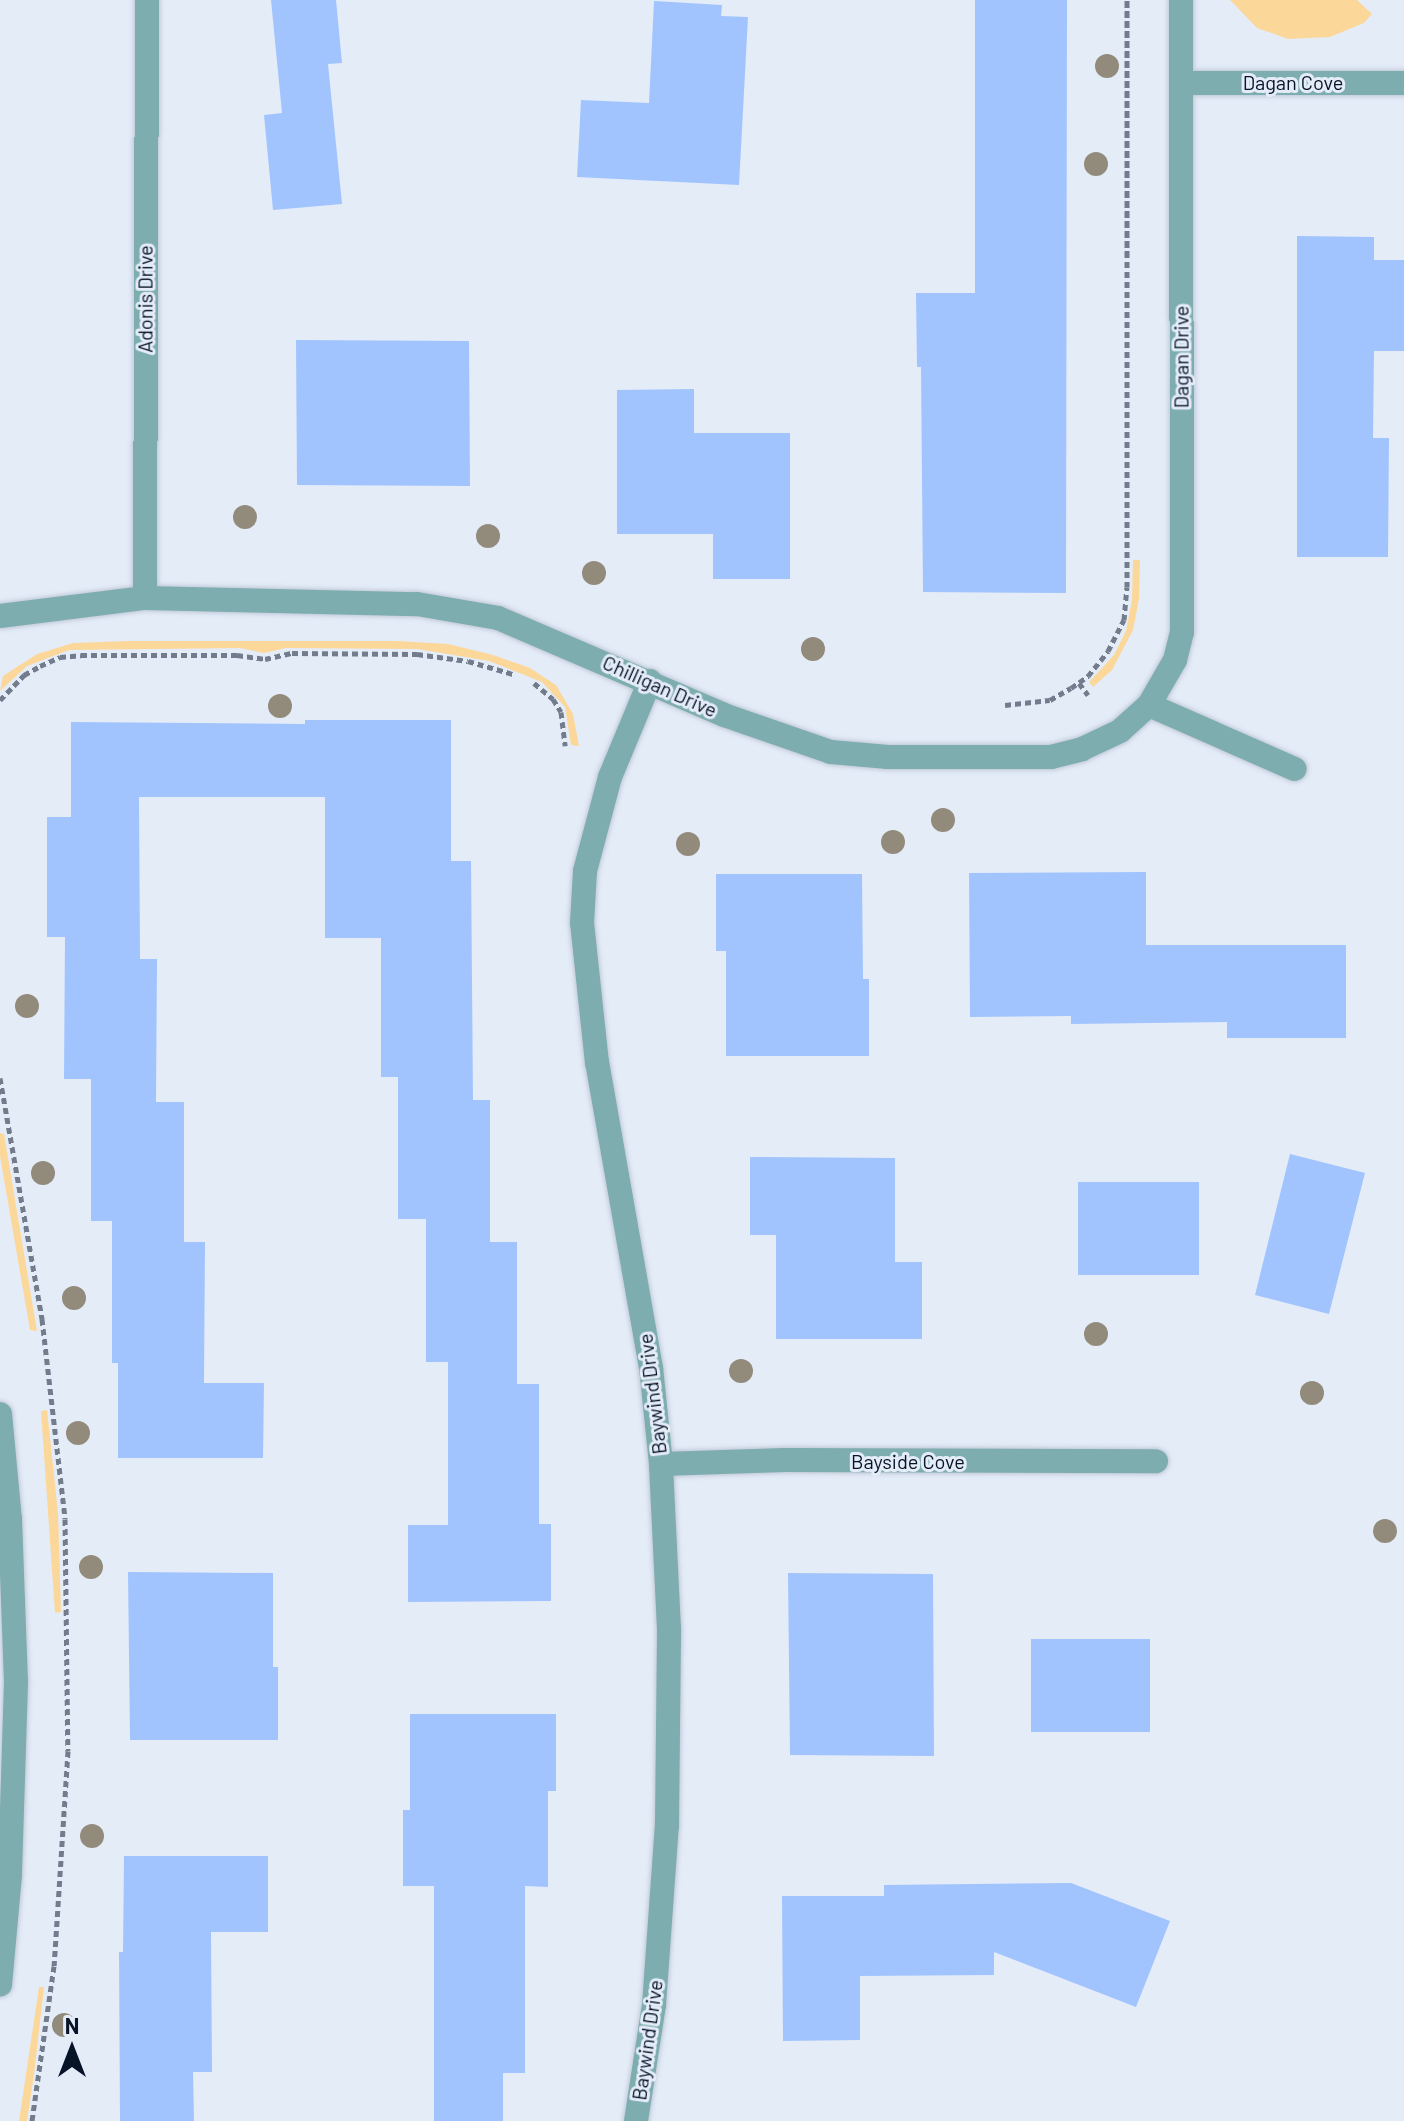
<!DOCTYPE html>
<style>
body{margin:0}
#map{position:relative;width:1404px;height:2121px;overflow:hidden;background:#e4ecf8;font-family:Barlow,sans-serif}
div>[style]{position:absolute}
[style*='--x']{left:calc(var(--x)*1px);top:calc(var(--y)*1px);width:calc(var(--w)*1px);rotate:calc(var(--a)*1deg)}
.green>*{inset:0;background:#fcd79a}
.building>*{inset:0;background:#a1c4fe}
.path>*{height:5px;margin-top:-2.5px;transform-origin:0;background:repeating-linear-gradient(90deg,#727c8c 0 6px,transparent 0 10px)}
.roads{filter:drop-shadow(0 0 2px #c1c9d7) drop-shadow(0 0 2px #c1c9d7)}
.minor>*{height:24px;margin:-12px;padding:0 12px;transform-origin:12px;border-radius:12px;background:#7dadaf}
.trees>*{width:24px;height:24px;margin:-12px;border-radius:50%;background:#928b7c}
span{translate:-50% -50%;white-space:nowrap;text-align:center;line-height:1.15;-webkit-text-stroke:6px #e4ecf8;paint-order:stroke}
.street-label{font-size:20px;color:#071327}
.north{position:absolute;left:32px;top:2009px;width:80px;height:80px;-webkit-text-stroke:6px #e4ecf8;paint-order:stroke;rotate:0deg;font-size:22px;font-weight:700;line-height:32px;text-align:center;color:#071327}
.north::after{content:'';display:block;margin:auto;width:28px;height:36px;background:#071327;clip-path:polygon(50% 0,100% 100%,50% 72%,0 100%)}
</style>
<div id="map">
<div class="green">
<i style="clip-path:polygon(1230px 0,1357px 0,1372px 14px,1364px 23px,1330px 37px,1288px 39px,1257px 28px)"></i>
<i style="clip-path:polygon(1133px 560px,1140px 560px,1139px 599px,1133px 630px,1112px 670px,1093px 687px,1089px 682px,1114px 655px,1126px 631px,1132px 600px)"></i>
<i style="clip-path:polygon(128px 641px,398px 641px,448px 644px,493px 655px,530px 668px,556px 685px,573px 714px,579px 746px,571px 745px,565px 707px,542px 682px,489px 661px,418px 649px,286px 648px,264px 653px,240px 648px,69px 650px,27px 666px,0 691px,3px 676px,37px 654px,73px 643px)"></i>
<i style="clip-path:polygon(0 1133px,4px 1134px,37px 1331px,30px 1330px,0 1156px)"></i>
<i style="clip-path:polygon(47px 1410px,58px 1513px,61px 1612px,55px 1613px,41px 1411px)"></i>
<i style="clip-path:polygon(39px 1987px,44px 1987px,34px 2074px,27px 2121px,19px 2121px)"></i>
</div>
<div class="building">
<i style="clip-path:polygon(271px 0,336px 0,342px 63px,328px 64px,342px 204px,273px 210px,264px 115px,282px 113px)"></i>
<i style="clip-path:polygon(975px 0,1067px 0,1066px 593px,923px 592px,921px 367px,917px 367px,916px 293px,975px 293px)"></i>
<i style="clip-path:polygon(654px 1px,722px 5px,721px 16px,748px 17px,739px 185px,577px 177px,581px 100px,649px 103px)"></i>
<i style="clip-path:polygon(1297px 236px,1374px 237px,1374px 260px,1404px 260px,1404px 351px,1374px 351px,1373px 438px,1389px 438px,1388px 557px,1297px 557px)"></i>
<i style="clip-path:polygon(296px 340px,469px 341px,470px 486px,297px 485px)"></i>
<i style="clip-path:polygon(694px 389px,694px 433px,790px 433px,790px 579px,713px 579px,713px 534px,617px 534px,617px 390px)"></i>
<i style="clip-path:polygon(305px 720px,451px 720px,451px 861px,471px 861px,473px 1100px,490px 1100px,490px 1242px,517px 1242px,517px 1384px,539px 1384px,539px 1524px,551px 1524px,551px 1601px,408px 1602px,408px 1525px,448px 1525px,448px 1362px,426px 1362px,426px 1219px,398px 1219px,398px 1077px,381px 1077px,381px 938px,325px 938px,325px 797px,139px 797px,140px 959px,157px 959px,156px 1102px,184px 1102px,184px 1242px,205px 1242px,204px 1383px,264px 1383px,263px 1458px,118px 1458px,118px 1363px,112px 1363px,112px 1221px,91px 1221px,91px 1079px,64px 1079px,65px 937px,47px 937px,47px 817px,71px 817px,71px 722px,305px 724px)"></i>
<i style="clip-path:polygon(1146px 872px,1146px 945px,1346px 945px,1346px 1038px,1227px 1038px,1227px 1022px,1071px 1024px,1071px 1016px,970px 1017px,969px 873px)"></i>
<i style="clip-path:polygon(716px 874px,862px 874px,863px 979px,869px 979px,869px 1056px,726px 1056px,726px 951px,716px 951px)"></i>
<i style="clip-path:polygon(1290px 1154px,1365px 1173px,1329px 1314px,1255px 1295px)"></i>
<i style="clip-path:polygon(750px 1157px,895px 1158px,895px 1262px,922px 1262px,922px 1339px,776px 1339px,776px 1235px,750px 1235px)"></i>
<i style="clip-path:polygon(1078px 1182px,1199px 1182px,1199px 1275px,1078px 1275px)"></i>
<i style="clip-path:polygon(128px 1572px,273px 1573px,273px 1667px,278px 1667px,278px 1740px,130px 1740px)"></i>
<i style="clip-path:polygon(788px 1573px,933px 1574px,934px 1756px,790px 1755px)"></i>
<i style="clip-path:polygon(1031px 1639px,1150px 1639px,1150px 1732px,1031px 1732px)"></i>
<i style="clip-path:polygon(410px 1714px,556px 1714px,556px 1791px,548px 1791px,548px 1887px,525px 1886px,525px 2073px,503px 2073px,503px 2121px,434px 2121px,434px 1886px,403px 1886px,403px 1810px,410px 1810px)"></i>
<i style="clip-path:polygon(124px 1856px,268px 1856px,268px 1932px,211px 1932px,212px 2072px,193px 2072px,194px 2121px,120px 2121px,119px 1952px,123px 1952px)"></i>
<i style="clip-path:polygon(1071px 1883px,1170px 1921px,1136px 2007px,994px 1952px,994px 1975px,860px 1976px,860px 2040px,783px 2041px,782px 1896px,884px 1896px,884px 1885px)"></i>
</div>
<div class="path">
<i style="--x:534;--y:683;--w:25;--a:40"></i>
<i style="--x:553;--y:699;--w:15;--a:58"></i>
<i style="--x:561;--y:712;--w:34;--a:83"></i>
<i style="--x:1079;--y:683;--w:15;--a:53"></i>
<i style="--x:0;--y:700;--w:35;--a:-46"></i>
<i style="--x:24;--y:675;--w:18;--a:-29"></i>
<i style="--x:40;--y:666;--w:22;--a:-24"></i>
<i style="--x:60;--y:657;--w:21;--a:-5"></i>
<i style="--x:81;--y:655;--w:156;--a:0"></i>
<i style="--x:237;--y:655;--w:28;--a:8"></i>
<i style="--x:265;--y:659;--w:28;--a:-13"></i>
<i style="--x:292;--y:653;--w:125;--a:0.5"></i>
<i style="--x:417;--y:654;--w:51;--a:7.8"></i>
<i style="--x:468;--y:661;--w:47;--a:16.1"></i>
<i style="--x:1005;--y:705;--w:45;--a:-6.3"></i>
<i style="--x:1050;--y:700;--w:24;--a:-30"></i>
<i style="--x:1071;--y:688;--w:21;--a:-35"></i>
<i style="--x:1088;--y:676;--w:32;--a:-51"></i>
<i style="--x:1108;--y:651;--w:35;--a:-63"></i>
<i style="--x:1124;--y:620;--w:33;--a:-85"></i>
<i style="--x:1127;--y:587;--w:587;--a:-90"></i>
<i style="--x:0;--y:1078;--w:245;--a:80.1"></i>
<i style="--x:42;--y:1319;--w:201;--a:83.4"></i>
<i style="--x:65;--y:1519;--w:232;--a:89.3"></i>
<i style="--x:68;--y:1751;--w:215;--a:93.7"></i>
<i style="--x:54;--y:1966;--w:157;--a:98.1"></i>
</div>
<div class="roads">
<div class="minor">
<i style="--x:1182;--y:83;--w:222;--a:0"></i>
<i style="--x:145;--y:598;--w:598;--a:-89.81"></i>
<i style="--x:0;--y:616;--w:146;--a:-7.1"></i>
<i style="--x:145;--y:598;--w:272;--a:1.3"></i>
<i style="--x:417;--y:604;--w:82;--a:9.8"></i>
<i style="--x:498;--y:618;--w:246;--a:23.2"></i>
<i style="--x:724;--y:715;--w:113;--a:19.1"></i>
<i style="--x:831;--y:752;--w:57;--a:5"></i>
<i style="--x:888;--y:757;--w:163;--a:0"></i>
<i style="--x:1051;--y:757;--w:32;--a:-14"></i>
<i style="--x:1082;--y:749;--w:42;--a:-25.3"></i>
<i style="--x:1120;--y:731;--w:39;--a:-42"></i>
<i style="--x:1149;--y:705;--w:159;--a:23.7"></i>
<i style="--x:1149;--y:705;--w:52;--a:-60"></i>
<i style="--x:1175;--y:660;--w:29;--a:-76"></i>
<i style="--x:1182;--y:632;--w:632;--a:-90.09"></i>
<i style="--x:0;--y:1414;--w:105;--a:84.6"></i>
<i style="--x:10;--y:1519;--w:163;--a:87.9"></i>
<i style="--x:16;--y:1682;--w:193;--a:91.8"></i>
<i style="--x:10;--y:1875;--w:110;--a:95.2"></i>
<i style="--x:661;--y:1464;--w:124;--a:-1.8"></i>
<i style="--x:785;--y:1460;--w:371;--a:0.2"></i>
<i style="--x:636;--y:2121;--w:117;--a:-81.2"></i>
<i style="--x:654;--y:2005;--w:180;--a:-85.9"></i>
<i style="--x:667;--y:1825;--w:196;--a:-89.4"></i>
<i style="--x:669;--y:1629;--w:165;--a:-92.8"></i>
<i style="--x:661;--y:1464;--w:97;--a:-95.9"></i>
<i style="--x:651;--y:1368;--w:310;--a:-100"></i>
<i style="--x:597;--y:1063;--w:141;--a:-96.1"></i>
<i style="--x:582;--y:923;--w:52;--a:-86.7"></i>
<i style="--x:585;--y:871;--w:97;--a:-75.1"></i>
<i style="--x:610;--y:777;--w:104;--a:-67.4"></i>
</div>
</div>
<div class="trees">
<i style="left:1107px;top:66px"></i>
<i style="left:1096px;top:164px"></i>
<i style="left:245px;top:517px"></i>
<i style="left:488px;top:536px"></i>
<i style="left:594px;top:573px"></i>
<i style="left:813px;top:649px"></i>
<i style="left:280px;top:706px"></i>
<i style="left:943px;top:820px"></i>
<i style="left:893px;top:842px"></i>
<i style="left:688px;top:844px"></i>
<i style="left:27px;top:1006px"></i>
<i style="left:43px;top:1173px"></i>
<i style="left:74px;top:1298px"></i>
<i style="left:1096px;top:1334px"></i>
<i style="left:741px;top:1371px"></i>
<i style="left:1312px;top:1393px"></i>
<i style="left:78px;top:1433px"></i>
<i style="left:1385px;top:1531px"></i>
<i style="left:91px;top:1567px"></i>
<i style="left:92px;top:1836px"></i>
<i style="left:64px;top:2025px"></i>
</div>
<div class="street-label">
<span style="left:1293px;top:82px">Dagan Cove</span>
<span style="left:145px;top:299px;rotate:-90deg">Adonis Drive</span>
<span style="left:1181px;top:357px;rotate:-90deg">Dagan Drive</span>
<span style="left:660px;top:686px;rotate:24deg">Chilligan Drive</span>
<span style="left:652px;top:1394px;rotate:-97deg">Baywind Drive</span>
<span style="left:908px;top:1461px">Bayside Cove</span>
<span style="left:647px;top:2040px;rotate:-82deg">Baywind Drive</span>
</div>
<div class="north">N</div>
</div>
